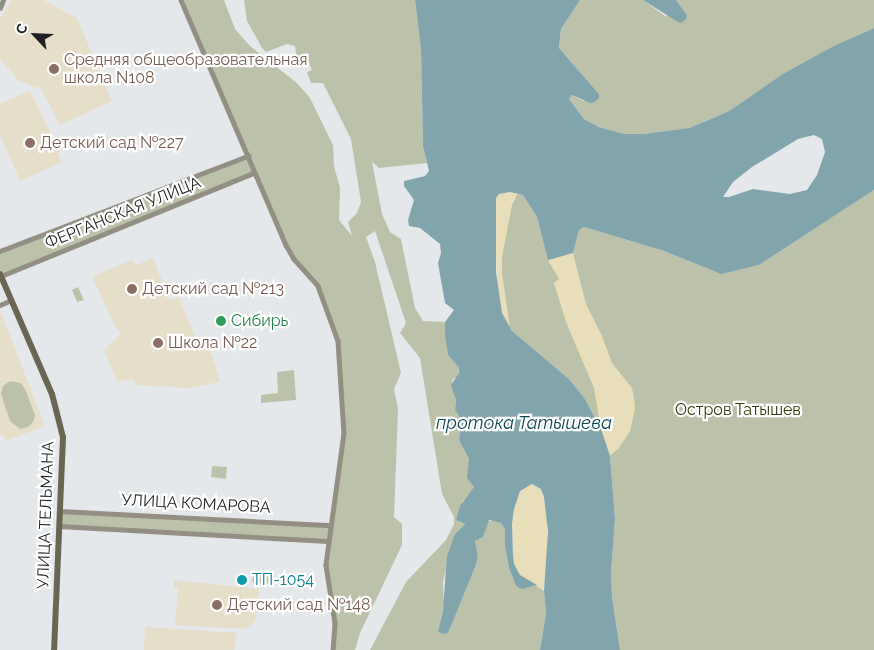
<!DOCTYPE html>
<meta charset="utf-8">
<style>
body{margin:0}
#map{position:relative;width:874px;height:650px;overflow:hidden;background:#e5e8eb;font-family:Raleway,sans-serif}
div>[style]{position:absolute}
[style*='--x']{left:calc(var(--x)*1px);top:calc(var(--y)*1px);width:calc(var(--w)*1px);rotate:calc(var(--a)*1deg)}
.education>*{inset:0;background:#e6dec8}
.green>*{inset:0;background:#bcc2a9}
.sand>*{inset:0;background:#e8deb9}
.water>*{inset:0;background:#81a5ad}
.minor>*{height:4.5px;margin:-2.25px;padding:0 2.25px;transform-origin:2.25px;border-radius:2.25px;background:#939083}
.secondary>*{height:6px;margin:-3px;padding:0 3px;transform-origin:3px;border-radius:3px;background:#6b6654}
.dots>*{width:14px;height:14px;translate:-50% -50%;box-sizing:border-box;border:2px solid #fff;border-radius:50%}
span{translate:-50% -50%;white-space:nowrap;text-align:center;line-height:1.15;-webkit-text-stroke:4.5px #fff;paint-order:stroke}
.education-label{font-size:16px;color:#785e54}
.left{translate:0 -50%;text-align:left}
.street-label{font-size:16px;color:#1f2021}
.leisure-label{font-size:16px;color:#27864d}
.park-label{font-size:16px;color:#333b09}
.culture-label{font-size:16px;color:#0d838f}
.water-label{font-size:18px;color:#104751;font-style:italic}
.north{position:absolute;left:10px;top:10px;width:50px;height:50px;-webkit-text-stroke:4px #fff;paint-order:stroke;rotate:295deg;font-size:14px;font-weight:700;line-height:20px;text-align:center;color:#1f2021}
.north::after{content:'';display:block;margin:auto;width:18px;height:22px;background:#1f2021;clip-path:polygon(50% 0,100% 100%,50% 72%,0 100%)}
</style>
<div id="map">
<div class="education">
<i style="clip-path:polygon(11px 0,43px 0,77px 18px,112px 101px,60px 125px,40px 87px,37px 88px,18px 80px,0 59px,0 19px)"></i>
<i style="clip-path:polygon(30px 91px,60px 152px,58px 154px,62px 162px,20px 181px,0 135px,0 104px)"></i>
<i style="clip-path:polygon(153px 258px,170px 300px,179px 297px,197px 342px,209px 345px,220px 382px,188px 388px,136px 385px,134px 380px,117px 381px,104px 350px,122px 333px,116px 328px,92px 277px,131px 260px,137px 265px)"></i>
<i style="clip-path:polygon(0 310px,45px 426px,5px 441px,4px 435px,0 436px)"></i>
<i style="clip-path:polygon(174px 580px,259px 589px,255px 621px,245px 629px,175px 625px,178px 588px,174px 588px)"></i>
<i style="clip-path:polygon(145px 627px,237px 633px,234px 650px,144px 650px)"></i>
</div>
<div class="green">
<i style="clip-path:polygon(181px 0,224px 0,235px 29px,250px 46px,297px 83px,310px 98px,333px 145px,334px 166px,340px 188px,339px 220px,352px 236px,348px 222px,357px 213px,361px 202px,351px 139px,323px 83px,311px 83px,307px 72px,312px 70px,309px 62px,297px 60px,295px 46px,287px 44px,266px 52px,262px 48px,247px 21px,244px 0,415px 0,421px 50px,423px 146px,427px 163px,379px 168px,372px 162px,382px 214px,390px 232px,401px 239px,415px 308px,423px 321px,445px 322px,448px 355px,459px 368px,458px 376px,452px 380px,456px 400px,455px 410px,462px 421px,459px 440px,469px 459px,474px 489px,463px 501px,457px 517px,458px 521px,465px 524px,455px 534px,443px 582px,444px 604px,438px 630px,448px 632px,476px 565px,478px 555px,475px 541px,484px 535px,487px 521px,494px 521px,501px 523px,505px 529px,505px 547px,509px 568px,516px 586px,525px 588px,537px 585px,544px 591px,546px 613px,540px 650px,370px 650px,406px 582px,446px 540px,454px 524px,454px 517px,442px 494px,420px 358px,400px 333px,406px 323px,375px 231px,366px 237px,375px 262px,401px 373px,394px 389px,398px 409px,394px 517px,402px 524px,402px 545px,360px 633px,355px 650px,333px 650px,336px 634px,327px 573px,328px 541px,59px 526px,60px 511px,331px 524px,344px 433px,338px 341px,322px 294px,294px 259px,255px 173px,1px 276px,0 274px,0 251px,247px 156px)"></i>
<i style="clip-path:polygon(580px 0,643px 0,665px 16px,687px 15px,676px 0,874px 0,874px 28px,858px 35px,731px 110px,711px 119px,689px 128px,643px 134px,624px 134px,599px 127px,584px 119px,569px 99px,572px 95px,583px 101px,599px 94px,559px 48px,561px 29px)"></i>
<i style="clip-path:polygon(874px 190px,874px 650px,620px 650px,612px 597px,611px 573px,615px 519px,610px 456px,601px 429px,585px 399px,569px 379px,512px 331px,502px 313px,497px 196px,518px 193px,523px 195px,537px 217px,548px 259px,573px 253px,579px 230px,584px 227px,664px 251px,716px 272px,759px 265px)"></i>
<i style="clip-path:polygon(78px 287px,84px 300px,77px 302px,72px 290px)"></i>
<i style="clip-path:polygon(294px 370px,296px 400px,261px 403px,261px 395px,278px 393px,277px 372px)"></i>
<i style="clip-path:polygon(10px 381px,21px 383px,25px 389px,35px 415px,33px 422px,28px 427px,20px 429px,10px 421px,1px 394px,3px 386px)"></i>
<i style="clip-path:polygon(212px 466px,227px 467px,226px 479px,211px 477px)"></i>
<i style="clip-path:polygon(254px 573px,269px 575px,269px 584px,252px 582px)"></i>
</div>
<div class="sand">
<i style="clip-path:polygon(510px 192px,518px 193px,512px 205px,502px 257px,502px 273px,510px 328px,502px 313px,499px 299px,495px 245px,496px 198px,499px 194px)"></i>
<i style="clip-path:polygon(573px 253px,586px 304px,602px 336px,612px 363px,632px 388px,634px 398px,635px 409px,630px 431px,619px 448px,610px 456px,601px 429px,594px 388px,566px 322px,554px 283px,559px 279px,548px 260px)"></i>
<i style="clip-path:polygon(532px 484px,541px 489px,547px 513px,547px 552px,544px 591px,520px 575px,514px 564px,513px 555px,512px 524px,514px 509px,520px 491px)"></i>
</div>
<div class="water">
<i style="clip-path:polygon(evenodd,415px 0,580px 0,561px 29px,559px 48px,599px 94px,599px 98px,595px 102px,590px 103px,572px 95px,569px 99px,584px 119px,599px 127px,624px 134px,643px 134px,689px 128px,711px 119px,731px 110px,783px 74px,832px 47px,874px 28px,874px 190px,759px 265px,721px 274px,664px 251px,584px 227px,579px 230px,573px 253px,548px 260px,537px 217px,523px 195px,510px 192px,499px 194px,496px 198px,496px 272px,502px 313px,512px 331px,569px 379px,585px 399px,601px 429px,610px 456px,615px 519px,611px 573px,612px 597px,620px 650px,540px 650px,546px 613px,544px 591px,548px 531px,544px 497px,541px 489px,532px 484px,520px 491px,514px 509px,512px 524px,513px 555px,514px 564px,520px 575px,537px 585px,522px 589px,516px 586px,509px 568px,505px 547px,505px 529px,501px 523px,489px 520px,483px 537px,475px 541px,478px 555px,476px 565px,448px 633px,442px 634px,438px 631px,443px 610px,447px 556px,455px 534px,465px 524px,456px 520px,460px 506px,474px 487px,467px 478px,469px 459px,459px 440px,462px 421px,455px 410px,456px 400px,451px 385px,459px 373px,459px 368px,448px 355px,445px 334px,445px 322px,454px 310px,445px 303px,438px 263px,441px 253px,440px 244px,420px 228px,409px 226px,408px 220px,414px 200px,404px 186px,404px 181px,425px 176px,429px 171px,423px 146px,421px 50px,415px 0,814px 135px,822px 139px,825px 152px,817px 175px,807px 190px,790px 194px,753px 189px,729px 197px,723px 197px,733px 182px,752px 167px,798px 139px,814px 135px)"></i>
<i style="clip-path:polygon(643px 0,676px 0,687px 15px,686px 19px,681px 23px,676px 21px)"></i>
</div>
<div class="minor">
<i style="--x:181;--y:0;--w:267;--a:66.8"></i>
<i style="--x:286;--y:245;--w:16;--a:60"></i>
<i style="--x:294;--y:259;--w:36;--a:48"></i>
<i style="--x:318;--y:286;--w:59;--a:70"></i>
<i style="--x:338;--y:341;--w:92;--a:86.3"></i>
<i style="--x:344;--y:433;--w:133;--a:97.8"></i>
<i style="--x:326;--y:565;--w:59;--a:81.2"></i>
<i style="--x:335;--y:623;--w:27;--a:94"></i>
<i style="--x:0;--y:8;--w:9;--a:-69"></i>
<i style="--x:0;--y:251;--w:266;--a:-21"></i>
<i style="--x:1;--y:276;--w:273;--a:-22.2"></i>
<i style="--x:0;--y:305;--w:12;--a:-24"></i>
<i style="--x:60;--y:511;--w:271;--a:3"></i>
<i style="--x:59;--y:526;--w:269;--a:3.2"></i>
</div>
<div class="secondary">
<i style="--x:0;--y:274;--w:131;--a:66.6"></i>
<i style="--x:52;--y:394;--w:44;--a:75.7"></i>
<i style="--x:63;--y:437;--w:213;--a:92.4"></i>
</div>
<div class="dots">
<i style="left:54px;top:69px;background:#8d6e63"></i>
<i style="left:30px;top:143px;background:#8d6e63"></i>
<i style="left:132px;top:289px;background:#8d6e63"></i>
<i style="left:221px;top:321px;background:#2e9e5b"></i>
<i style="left:158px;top:343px;background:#8d6e63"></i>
<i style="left:242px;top:580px;background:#0f9aa8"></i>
<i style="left:217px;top:605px;background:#8d6e63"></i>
</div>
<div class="education-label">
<span class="left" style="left:64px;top:69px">Средняя общеобразовательная<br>школа N108</span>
<span class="left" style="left:40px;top:143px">Детский сад №227</span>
<span class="left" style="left:142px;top:289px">Детский сад №213</span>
<span class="left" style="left:168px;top:343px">Школа №22</span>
<span class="left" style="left:227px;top:605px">Детский сад №148</span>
</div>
<div class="street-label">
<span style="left:123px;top:213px;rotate:-22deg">ФЕРГАНСКАЯ УЛИЦА</span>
<span style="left:196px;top:504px;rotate:3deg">УЛИЦА КОМАРОВА</span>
<span style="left:46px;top:515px;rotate:-88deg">УЛИЦА ТЕЛЬМАНА</span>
</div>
<div class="leisure-label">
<span class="left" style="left:231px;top:321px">Сибирь</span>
</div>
<div class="park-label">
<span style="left:738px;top:410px">Остров Татышев</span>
</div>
<div class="culture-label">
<span class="left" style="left:252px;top:580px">ТП-1054</span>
</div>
<div class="water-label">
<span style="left:524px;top:423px">протока Татышева</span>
</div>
<div class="north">С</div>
</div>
